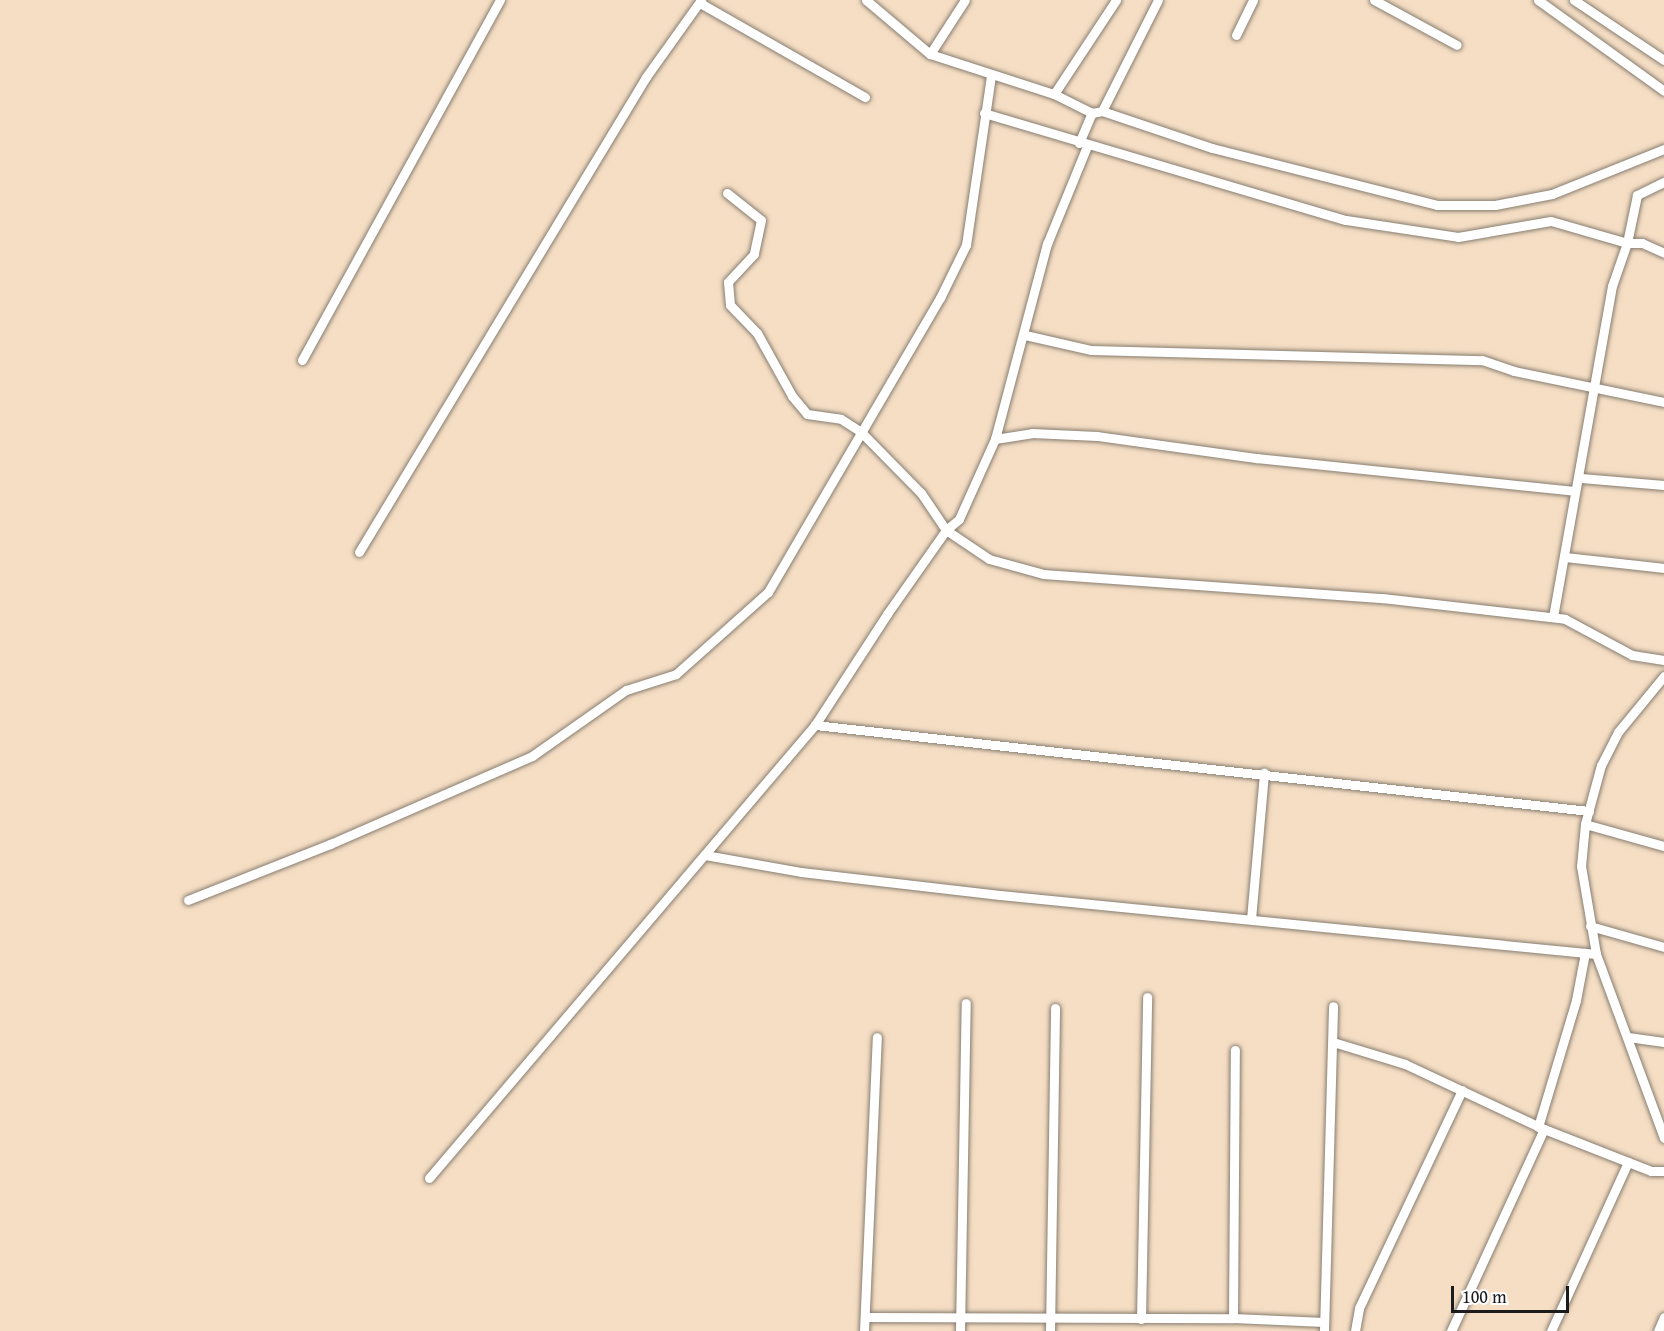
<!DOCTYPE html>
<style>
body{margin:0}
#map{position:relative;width:1664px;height:1331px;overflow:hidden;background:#f5dec4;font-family:"Gentium Book Plus",serif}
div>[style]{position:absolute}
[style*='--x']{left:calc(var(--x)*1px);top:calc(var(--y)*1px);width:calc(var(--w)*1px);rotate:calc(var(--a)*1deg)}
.roads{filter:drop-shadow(0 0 2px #887d70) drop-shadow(0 0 2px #887d70)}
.street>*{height:9px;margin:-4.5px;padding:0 4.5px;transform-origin:4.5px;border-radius:4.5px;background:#fff}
span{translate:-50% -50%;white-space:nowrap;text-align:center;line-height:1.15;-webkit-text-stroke:4.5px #fff;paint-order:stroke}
.scale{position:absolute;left:1451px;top:1286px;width:118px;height:27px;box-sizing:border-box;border:3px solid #1c1c1c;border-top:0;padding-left:8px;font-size:18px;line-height:21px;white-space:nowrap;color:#1c1c1c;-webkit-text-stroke:4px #fff;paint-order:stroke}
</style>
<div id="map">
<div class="roads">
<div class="street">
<i style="--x:866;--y:0;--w:84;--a:40.2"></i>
<i style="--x:930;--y:54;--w:130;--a:17.9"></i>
<i style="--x:1054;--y:94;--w:42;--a:26.6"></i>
<i style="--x:1092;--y:113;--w:10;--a:-11"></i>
<i style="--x:1102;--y:111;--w:116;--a:18.6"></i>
<i style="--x:1212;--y:148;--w:232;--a:14.2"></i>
<i style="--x:1437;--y:205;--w:58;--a:0"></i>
<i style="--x:1495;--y:205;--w:58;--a:-10.9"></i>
<i style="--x:1552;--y:194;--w:121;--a:-21.9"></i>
<i style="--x:1374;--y:0;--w:94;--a:28.5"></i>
<i style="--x:1538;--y:0;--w:155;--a:35.8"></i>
<i style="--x:1574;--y:0;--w:108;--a:33.7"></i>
<i style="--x:700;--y:3;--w:190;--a:29.7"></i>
<i style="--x:1236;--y:35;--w:39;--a:-64"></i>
<i style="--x:930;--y:54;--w:64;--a:-57.1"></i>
<i style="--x:1054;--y:94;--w:113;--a:-56.6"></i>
<i style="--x:1102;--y:111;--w:124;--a:-63.2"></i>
<i style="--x:984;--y:113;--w:377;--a:16.5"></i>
<i style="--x:1346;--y:220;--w:113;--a:8.6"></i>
<i style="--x:1458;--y:237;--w:94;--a:-9.8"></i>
<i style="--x:1551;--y:221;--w:79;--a:16.1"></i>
<i style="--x:1627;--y:243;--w:15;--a:0"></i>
<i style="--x:1642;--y:243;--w:24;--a:24"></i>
<i style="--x:1079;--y:143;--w:33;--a:-67"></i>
<i style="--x:727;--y:193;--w:43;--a:38.5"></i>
<i style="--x:761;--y:220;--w:35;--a:102"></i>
<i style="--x:754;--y:254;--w:38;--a:133"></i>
<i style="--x:728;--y:282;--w:23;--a:85"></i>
<i style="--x:730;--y:305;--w:39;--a:46"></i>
<i style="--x:757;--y:333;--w:72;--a:60.9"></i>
<i style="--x:792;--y:396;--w:23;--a:50"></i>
<i style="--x:807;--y:414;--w:34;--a:8"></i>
<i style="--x:841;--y:419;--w:24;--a:33"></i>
<i style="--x:861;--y:432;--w:86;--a:45.5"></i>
<i style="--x:921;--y:493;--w:45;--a:56"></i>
<i style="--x:946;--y:530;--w:52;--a:34"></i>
<i style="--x:989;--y:559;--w:57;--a:15.3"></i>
<i style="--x:1044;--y:574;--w:339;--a:4.1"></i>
<i style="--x:1382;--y:598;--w:184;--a:6.5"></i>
<i style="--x:1565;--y:619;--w:76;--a:28.2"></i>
<i style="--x:1632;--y:655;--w:32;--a:9"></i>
<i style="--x:1025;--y:335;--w:68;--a:12.8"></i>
<i style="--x:1091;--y:350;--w:391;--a:1.5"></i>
<i style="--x:1482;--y:360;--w:34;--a:19"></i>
<i style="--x:1514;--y:371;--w:153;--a:11.7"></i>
<i style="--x:302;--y:360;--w:411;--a:-61.2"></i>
<i style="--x:995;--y:439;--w:37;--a:-9"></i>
<i style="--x:1032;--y:433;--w:65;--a:2.6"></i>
<i style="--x:1097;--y:436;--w:161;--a:7.9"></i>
<i style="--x:1256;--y:458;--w:320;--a:5.9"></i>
<i style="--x:1581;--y:478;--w:83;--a:4.8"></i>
<i style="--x:359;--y:552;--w:555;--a:-58.86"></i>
<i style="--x:646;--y:77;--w:95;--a:-54.5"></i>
<i style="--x:1565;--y:557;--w:100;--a:6.3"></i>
<i style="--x:1553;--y:617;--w:336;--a:-79.9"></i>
<i style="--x:1612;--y:286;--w:46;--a:-70.8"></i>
<i style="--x:1627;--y:243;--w:49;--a:-78.2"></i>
<i style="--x:1637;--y:195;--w:30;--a:-26"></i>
<i style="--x:1664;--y:676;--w:72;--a:129.4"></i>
<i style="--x:1618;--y:732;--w:37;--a:117"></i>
<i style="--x:1601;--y:765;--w:61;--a:105.2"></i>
<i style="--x:1585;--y:824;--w:42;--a:95.4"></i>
<i style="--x:1581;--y:866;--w:89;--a:80.3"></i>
<i style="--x:1596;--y:954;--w:196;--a:69.7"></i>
<i style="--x:815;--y:725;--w:779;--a:6.34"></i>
<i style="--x:1585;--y:824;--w:82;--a:15.6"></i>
<i style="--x:705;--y:855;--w:97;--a:10"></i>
<i style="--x:801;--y:872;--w:200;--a:6.6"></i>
<i style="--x:1000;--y:895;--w:599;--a:5.65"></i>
<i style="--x:188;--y:900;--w:153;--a:-21.5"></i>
<i style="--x:330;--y:844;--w:220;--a:-23.5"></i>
<i style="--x:532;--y:756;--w:115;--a:-35.1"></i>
<i style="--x:626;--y:690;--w:52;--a:-17.7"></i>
<i style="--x:676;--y:674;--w:123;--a:-41.7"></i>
<i style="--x:768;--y:592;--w:341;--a:-59.7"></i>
<i style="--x:940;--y:298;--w:59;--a:-63.9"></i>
<i style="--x:966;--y:245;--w:171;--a:-81.6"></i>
<i style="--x:1251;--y:919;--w:147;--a:-84.9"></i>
<i style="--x:1590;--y:926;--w:77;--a:15.8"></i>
<i style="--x:1628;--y:1037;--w:36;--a:8"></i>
<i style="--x:1333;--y:1042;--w:75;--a:17"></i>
<i style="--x:1405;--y:1064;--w:153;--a:25.1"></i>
<i style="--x:1544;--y:1129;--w:115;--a:21.4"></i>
<i style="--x:1651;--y:1171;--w:13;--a:0"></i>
<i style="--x:1538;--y:1127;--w:133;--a:-73.3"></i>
<i style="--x:1576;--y:1000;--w:48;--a:-79.2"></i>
<i style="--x:429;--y:1178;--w:595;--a:-49.57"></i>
<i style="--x:815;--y:725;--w:132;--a:-57"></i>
<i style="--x:887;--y:614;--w:103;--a:-54.9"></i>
<i style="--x:946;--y:530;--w:17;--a:-40"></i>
<i style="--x:959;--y:519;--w:88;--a:-65.8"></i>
<i style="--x:995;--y:439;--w:202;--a:-75.1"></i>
<i style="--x:1047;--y:244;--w:106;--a:-67.8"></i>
<i style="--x:865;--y:1317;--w:368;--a:0.2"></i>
<i style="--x:1233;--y:1318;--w:91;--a:2.5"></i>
<i style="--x:1233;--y:1318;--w:268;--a:-89.6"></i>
<i style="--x:1141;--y:1319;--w:322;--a:-88.9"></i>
<i style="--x:864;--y:1331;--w:294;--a:-87.5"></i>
<i style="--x:960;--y:1331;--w:328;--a:-89"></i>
<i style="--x:1050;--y:1331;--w:323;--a:-89.1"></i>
<i style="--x:1324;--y:1331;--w:325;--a:-88.4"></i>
<i style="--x:1355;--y:1331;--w:23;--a:-80"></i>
<i style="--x:1359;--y:1308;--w:241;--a:-64.7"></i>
<i style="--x:1451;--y:1331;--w:222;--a:-65.3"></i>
<i style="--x:1551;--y:1331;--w:186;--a:-65.5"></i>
<i style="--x:1658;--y:1331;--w:15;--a:-67"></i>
</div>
</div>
<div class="scale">100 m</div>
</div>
